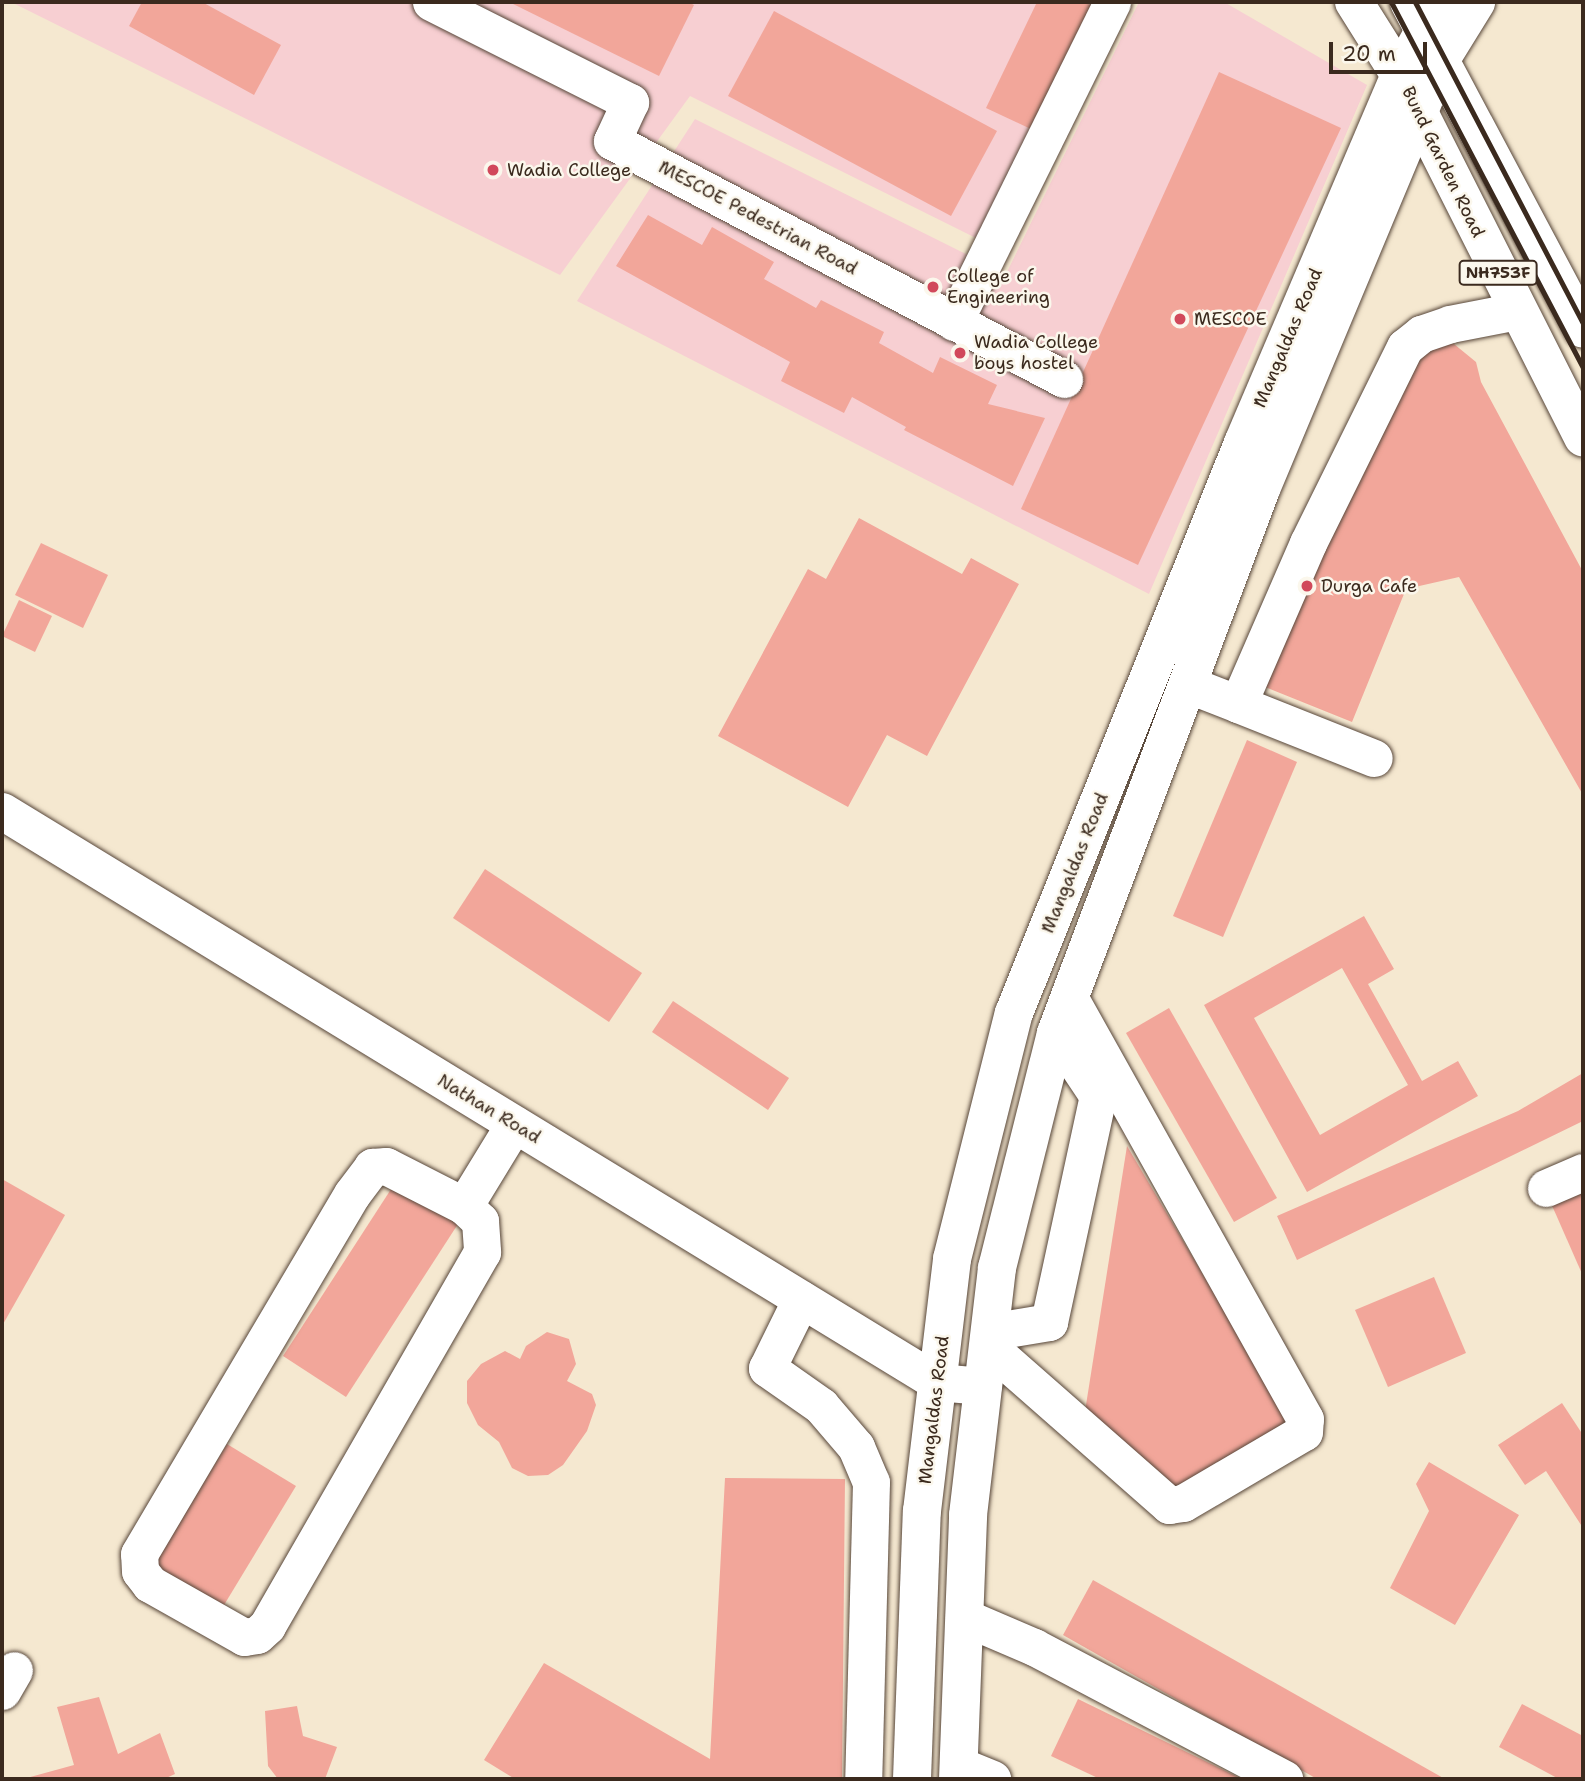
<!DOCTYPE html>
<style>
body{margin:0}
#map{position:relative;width:1585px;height:1781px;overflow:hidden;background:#f5e8d0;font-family:"Shantell Sans",sans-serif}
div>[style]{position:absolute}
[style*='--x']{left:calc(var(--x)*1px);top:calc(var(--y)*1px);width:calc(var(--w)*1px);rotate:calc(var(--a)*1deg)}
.built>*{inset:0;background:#f7cfd2}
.building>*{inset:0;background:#f2a69a}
.roads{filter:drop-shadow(0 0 2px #574639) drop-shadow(0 0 2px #574639)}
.minor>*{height:37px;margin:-18.5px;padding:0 18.5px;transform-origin:18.5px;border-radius:18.5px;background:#fff}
.major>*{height:38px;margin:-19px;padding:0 19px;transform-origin:19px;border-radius:19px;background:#fff}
.highway>*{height:38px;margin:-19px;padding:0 19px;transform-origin:19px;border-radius:19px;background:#fff}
.rail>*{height:5px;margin:-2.5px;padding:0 2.5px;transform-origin:2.5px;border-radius:2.5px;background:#3b2a1e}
.dots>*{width:19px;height:19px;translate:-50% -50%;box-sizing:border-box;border:4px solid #fbf7ec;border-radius:50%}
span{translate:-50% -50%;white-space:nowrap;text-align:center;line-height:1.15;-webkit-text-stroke:5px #fbf7ec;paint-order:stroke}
.shield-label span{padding:2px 5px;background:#fbf7ec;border:2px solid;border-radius:5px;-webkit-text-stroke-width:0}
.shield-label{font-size:16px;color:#3b2a1e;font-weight:700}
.street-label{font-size:18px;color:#3b2a1e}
.poi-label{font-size:18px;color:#3b2a1e}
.left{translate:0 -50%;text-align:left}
.frame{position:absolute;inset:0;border:4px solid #3b2a1e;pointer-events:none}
.scale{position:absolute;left:1329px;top:42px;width:98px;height:32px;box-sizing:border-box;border:4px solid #3b2a1e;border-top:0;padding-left:9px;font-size:21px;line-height:24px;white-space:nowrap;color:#3b2a1e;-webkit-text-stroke:5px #fbf7ec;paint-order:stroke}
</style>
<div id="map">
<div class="built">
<i style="clip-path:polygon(11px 2px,1108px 2px,988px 244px,690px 96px,560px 275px)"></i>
<i style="clip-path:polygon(1139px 2px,1224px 2px,1367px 85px,1149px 594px,577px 301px,695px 119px,1006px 274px)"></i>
</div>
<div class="building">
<i style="clip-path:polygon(142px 2px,202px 2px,281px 45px,254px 95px,129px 26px)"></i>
<i style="clip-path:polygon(509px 2px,688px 2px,694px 5px,659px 76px)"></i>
<i style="clip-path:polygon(1037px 2px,1083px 2px,1095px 7px,1035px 131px,986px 108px)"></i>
<i style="clip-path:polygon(774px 11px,997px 131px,951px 216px,728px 96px)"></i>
<i style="clip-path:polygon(1219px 72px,1341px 128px,1138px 565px,1021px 509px)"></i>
<i style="clip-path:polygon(648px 215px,702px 245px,712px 227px,774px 262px,764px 279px,816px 308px,821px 300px,884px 332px,879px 343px,933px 373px,940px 357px,997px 385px,988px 404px,1045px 418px,1013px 486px,904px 430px,906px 427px,852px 397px,844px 413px,781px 381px,790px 362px,616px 266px)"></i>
<i style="clip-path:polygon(1440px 341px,1454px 344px,1476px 362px,1481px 382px,1583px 572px,1583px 795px,1459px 577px,1406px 589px,1352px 722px,1265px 687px,1398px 372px)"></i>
<i style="clip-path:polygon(859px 518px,962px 574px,971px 558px,1019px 584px,927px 756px,887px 735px,848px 807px,718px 736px,808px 569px,826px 579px)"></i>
<i style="clip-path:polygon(41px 543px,108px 575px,83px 628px,15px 595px)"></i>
<i style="clip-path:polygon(19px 600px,52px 616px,35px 652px,2px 636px)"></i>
<i style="clip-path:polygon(1247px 740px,1297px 762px,1223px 937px,1173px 916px)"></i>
<i style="clip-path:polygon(485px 869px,642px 973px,609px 1022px,453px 918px)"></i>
<i style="clip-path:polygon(evenodd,1364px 916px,1394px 969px,1368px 984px,1422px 1081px,1458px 1061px,1478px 1096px,1307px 1192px,1204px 1005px,1364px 916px,1342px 968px,1408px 1085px,1320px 1135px,1254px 1018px,1342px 968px)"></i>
<i style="clip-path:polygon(673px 1001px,789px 1078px,768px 1110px,652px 1032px)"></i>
<i style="clip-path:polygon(1169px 1008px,1277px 1198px,1234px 1222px,1126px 1033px)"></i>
<i style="clip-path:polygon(1583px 1073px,1583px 1121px,1297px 1260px,1277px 1216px,1518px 1111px)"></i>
<i style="clip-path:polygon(1127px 1146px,1291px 1423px,1176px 1490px,1083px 1424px)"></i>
<i style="clip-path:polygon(2px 1179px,65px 1215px,2px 1326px)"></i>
<i style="clip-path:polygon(395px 1183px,458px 1224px,346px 1397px,283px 1356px)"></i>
<i style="clip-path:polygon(1583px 1186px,1583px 1276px,1550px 1201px)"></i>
<i style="clip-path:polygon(1434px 1277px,1466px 1353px,1388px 1387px,1355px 1310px)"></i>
<i style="clip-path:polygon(547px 1332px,569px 1339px,576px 1364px,567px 1381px,592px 1394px,596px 1405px,587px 1431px,563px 1465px,548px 1475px,528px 1476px,512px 1468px,499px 1442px,478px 1425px,467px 1403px,467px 1381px,481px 1364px,505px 1351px,520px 1359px,526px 1346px)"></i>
<i style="clip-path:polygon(1562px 1403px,1583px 1435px,1583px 1528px,1546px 1471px,1525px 1485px,1498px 1445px)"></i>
<i style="clip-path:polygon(227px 1444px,296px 1486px,221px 1610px,152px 1568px)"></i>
<i style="clip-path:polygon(1429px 1462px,1519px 1515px,1455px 1625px,1390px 1588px,1429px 1511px,1416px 1484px)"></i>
<i style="clip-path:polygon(725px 1478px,845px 1479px,842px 1779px,515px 1779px,484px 1760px,544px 1663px,710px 1759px)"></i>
<i style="clip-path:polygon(1093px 1580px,1445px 1779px,1317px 1779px,1063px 1635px)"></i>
<i style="clip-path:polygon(99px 1697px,118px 1754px,160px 1733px,175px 1774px,164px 1779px,23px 1779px,74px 1765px,57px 1707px)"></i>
<i style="clip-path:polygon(1078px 1699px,1242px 1779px,1100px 1779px,1051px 1756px)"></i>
<i style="clip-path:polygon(1522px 1704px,1583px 1736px,1583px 1779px,1559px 1779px,1499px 1747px)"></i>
<i style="clip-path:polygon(297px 1706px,303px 1736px,337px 1747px,325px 1779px,278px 1779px,268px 1766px,265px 1711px)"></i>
</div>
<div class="roads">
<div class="minor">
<i style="--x:431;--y:2;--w:223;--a:26.7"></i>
<i style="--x:630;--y:102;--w:43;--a:114.8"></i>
<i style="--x:612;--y:141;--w:511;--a:27.77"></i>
<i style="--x:1425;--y:29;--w:32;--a:-56"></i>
<i style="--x:1442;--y:57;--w:65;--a:-58.3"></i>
<i style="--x:954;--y:322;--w:357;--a:-63.7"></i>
<i style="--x:1187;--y:684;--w:55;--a:21.4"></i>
<i style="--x:1238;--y:704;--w:176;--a:-66.5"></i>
<i style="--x:1308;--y:543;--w:219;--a:-63.7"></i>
<i style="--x:1405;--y:347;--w:21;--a:-39"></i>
<i style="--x:1421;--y:334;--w:31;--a:-19"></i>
<i style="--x:1450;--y:324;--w:68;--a:-11"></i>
<i style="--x:1238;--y:704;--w:146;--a:21.7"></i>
<i style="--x:2;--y:811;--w:1096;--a:31.41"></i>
<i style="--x:937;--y:1382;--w:46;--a:5"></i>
<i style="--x:386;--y:1166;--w:88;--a:27.1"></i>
<i style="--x:464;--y:1206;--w:22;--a:43"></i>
<i style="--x:480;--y:1221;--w:31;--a:86"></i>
<i style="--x:482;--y:1252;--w:431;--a:119.9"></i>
<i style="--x:267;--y:1626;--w:13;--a:138"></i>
<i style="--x:257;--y:1635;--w:13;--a:171"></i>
<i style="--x:244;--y:1637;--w:108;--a:-150.6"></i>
<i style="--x:150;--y:1584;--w:16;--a:-128"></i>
<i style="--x:140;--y:1571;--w:17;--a:-93"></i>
<i style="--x:139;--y:1554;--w:418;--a:-59.4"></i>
<i style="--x:352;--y:1194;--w:34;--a:-53"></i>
<i style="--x:372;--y:1167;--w:14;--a:-4"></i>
<i style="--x:1546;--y:1188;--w:40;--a:-23.4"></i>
<i style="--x:464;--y:1206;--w:96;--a:-58.6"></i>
<i style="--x:801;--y:1299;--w:77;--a:116.2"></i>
<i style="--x:767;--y:1368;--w:66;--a:35.1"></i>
<i style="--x:821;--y:1406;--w:54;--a:49.5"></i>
<i style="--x:856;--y:1447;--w:38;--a:67"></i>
<i style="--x:871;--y:1482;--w:297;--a:91.5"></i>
<i style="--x:989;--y:1332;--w:61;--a:-9.5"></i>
<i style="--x:1049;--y:1322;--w:231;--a:-77.8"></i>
<i style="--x:1098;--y:1096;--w:76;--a:-123.7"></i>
<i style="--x:988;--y:1346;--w:241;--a:41.3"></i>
<i style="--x:1169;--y:1505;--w:14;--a:-8"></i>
<i style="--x:1183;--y:1503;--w:140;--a:-30.4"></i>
<i style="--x:1304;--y:1432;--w:13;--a:-86"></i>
<i style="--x:1305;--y:1419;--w:484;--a:-119.2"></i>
<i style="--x:964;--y:1617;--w:76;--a:23.2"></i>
<i style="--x:1034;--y:1647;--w:283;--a:27.8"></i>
<i style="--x:2;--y:1691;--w:24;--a:-60"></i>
<i style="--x:958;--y:1765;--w:37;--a:22"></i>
</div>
<div class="major">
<i style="--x:912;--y:1779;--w:268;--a:-87.9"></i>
<i style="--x:922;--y:1511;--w:254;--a:-83.2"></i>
<i style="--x:952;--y:1259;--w:254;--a:-75.9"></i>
<i style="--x:1014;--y:1013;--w:614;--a:-68.11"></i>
<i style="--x:1243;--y:443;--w:400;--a:-66.9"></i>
<i style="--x:1400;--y:75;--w:52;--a:-61.5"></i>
<i style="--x:958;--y:1779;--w:264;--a:-87.8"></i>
<i style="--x:968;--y:1515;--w:249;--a:-83.3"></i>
<i style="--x:997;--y:1268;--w:242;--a:-75.9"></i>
<i style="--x:1056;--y:1033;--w:581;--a:-69.35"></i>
<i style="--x:1261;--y:489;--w:468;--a:-67.3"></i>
</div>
<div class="highway">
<i style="--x:1354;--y:2;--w:86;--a:57.8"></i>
<i style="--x:1400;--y:75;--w:406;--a:63.2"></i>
<i style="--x:1409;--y:2;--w:370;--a:62"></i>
</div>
</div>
<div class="rail">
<i style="--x:1391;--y:2;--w:412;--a:62.3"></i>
<i style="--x:1415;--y:2;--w:362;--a:62.4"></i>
</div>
<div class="dots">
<i style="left:493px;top:170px;background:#d1495b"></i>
<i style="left:933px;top:287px;background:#d1495b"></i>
<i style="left:1180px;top:319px;background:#d1495b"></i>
<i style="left:960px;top:353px;background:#d1495b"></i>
<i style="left:1307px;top:586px;background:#d1495b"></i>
</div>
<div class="shield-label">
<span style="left:1498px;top:273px">NH753F</span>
</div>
<div class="street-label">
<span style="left:1443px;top:162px;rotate:64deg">Bund Garden Road</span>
<span style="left:758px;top:218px;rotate:28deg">MESCOE Pedestrian Road</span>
<span style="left:1288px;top:338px;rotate:-67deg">Mangaldas Road</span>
<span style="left:1075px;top:863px;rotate:-68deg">Mangaldas Road</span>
<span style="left:489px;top:1109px;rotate:31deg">Nathan Road</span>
<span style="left:934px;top:1410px;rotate:-83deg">Mangaldas Road</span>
</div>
<div class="poi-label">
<span class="left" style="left:507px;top:170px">Wadia College</span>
<span class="left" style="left:947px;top:287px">College of<br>Engineering</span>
<span class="left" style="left:1194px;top:319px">MESCOE</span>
<span class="left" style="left:974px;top:353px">Wadia College<br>boys hostel</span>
<span class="left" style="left:1321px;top:586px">Durga Cafe</span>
</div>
<div class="frame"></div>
<div class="scale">20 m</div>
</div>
